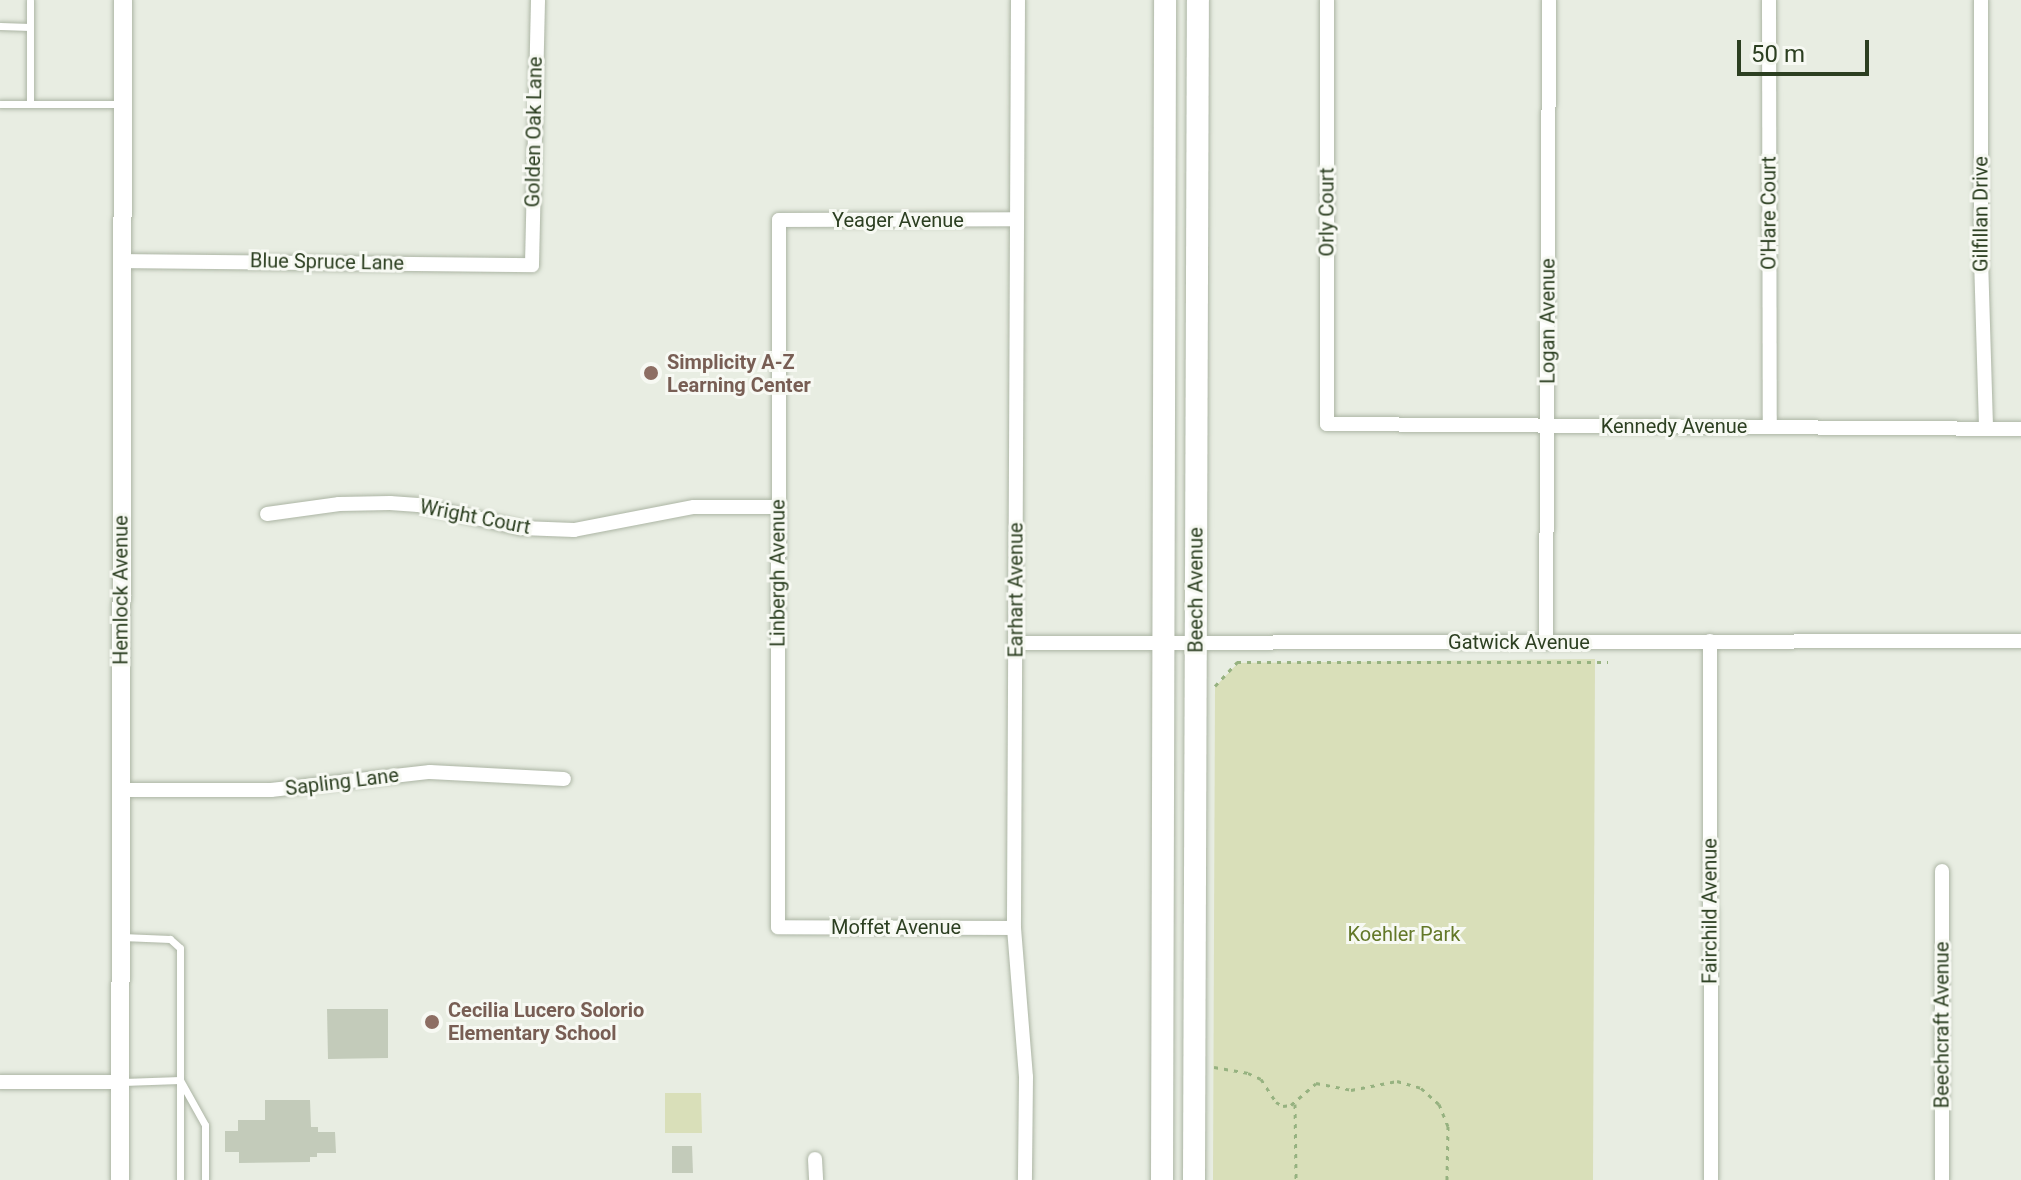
<!DOCTYPE html>
<style>
body{margin:0}
#map{position:relative;width:2021px;height:1180px;overflow:hidden;background:#e8ede2;font-family:Roboto,sans-serif}
div>[style]{position:absolute}
[style*='--x']{left:calc(var(--x)*1px);top:calc(var(--y)*1px);width:calc(var(--w)*1px);rotate:calc(var(--a)*1deg)}
.green>*{inset:0;background:#d9dfb9}
.building>*{inset:0;background:#c3cbba}
.path>*{height:3px;margin-top:-1.5px;transform-origin:0;background:repeating-linear-gradient(90deg,#96b280 0 4px,transparent 0 10px)}
.roads{filter:drop-shadow(0 0 2px #acb5a4) drop-shadow(0 0 2px #acb5a4)}
.service>*{height:7px;margin:-3.5px;padding:0 3.5px;transform-origin:3.5px;border-radius:3.5px;background:#fff}
.minor>*{height:14px;margin:-7px;padding:0 7px;transform-origin:7px;border-radius:7px;background:#fff}
.tertiary>*{height:18px;margin:-9px;padding:0 9px;transform-origin:9px;border-radius:9px;background:#fff}
.secondary>*{height:22px;margin:-11px;padding:0 11px;transform-origin:11px;border-radius:11px;background:#fff}
.dots>*{width:22px;height:22px;translate:-50% -50%;box-sizing:border-box;border:4px solid #f7f9f3;border-radius:50%}
span{translate:-50% -50%;white-space:nowrap;text-align:center;line-height:1.15;-webkit-text-stroke:6px #f7f9f3;paint-order:stroke}
.street-label{font-size:20px;color:#2c3f21}
.education-label{font-size:20px;color:#785e54;font-weight:700}
.left{translate:0 -50%;text-align:left}
.park-label{font-size:20px;color:#637828}
.scale{position:absolute;left:1737px;top:40px;width:132px;height:36px;box-sizing:border-box;border:4px solid #2c3f21;border-top:0;padding-left:10px;font-size:24px;line-height:28px;white-space:nowrap;color:#2c3f21;-webkit-text-stroke:6px #f7f9f3;paint-order:stroke}
</style>
<div id="map">
<div class="green">
<i style="clip-path:polygon(1595px 659px,1593px 1180px,1213px 1180px,1215px 687px,1238px 663px)"></i>
<i style="clip-path:polygon(665px 1093px,701px 1093px,702px 1133px,665px 1133px)"></i>
</div>
<div class="building">
<i style="clip-path:polygon(327px 1009px,388px 1009px,388px 1058px,328px 1059px)"></i>
<i style="clip-path:polygon(265px 1100px,310px 1100px,311px 1127px,318px 1127px,318px 1132px,335px 1132px,336px 1153px,317px 1153px,317px 1157px,310px 1157px,310px 1162px,239px 1163px,239px 1152px,225px 1152px,225px 1131px,238px 1131px,238px 1120px,265px 1120px)"></i>
<i style="clip-path:polygon(672px 1146px,692px 1146px,693px 1173px,672px 1173px)"></i>
</div>
<div class="path">
<i style="--x:1215;--y:686;--w:33;--a:-47"></i>
<i style="--x:1237;--y:662;--w:371;--a:0"></i>
<i style="--x:1214;--y:1067;--w:35;--a:10"></i>
<i style="--x:1248;--y:1073;--w:14;--a:25"></i>
<i style="--x:1261;--y:1079;--w:27;--a:57"></i>
<i style="--x:1276;--y:1102;--w:8;--a:30"></i>
<i style="--x:1283;--y:1106;--w:8;--a:-7"></i>
<i style="--x:1291;--y:1105;--w:33;--a:-41"></i>
<i style="--x:1316;--y:1083;--w:36;--a:11"></i>
<i style="--x:1351;--y:1090;--w:47;--a:-11.1"></i>
<i style="--x:1397;--y:1081;--w:25;--a:16"></i>
<i style="--x:1421;--y:1088;--w:24;--a:42"></i>
<i style="--x:1439;--y:1104;--w:24;--a:68"></i>
<i style="--x:1448;--y:1126;--w:54;--a:91.1"></i>
<i style="--x:1295;--y:1104;--w:76;--a:89.2"></i>
</div>
<div class="roads">
<div class="service">
<i style="--x:30;--y:0;--w:104;--a:90"></i>
<i style="--x:0;--y:26;--w:30;--a:2"></i>
<i style="--x:0;--y:104;--w:121;--a:0"></i>
<i style="--x:122;--y:937;--w:48;--a:2.4"></i>
<i style="--x:170;--y:939;--w:13;--a:42"></i>
<i style="--x:180;--y:948;--w:232;--a:90"></i>
<i style="--x:123;--y:1082;--w:57;--a:-2"></i>
<i style="--x:180;--y:1080;--w:51;--a:60.9"></i>
<i style="--x:205;--y:1125;--w:55;--a:90"></i>
</div>
<div class="minor">
<i style="--x:1018;--y:0;--w:928;--a:90.25"></i>
<i style="--x:1014;--y:928;--w:149;--a:85.4"></i>
<i style="--x:1026;--y:1077;--w:103;--a:90.6"></i>
<i style="--x:1327;--y:0;--w:424;--a:90"></i>
<i style="--x:1327;--y:424;--w:694;--a:0.41"></i>
<i style="--x:1769;--y:0;--w:426;--a:89.9"></i>
<i style="--x:1981;--y:0;--w:258;--a:90"></i>
<i style="--x:1981;--y:258;--w:171;--a:88.3"></i>
<i style="--x:122;--y:261;--w:410;--a:0.6"></i>
<i style="--x:532;--y:265;--w:265;--a:-88.7"></i>
<i style="--x:267;--y:514;--w:73;--a:-7.9"></i>
<i style="--x:339;--y:504;--w:51;--a:-1.1"></i>
<i style="--x:390;--y:503;--w:28;--a:4"></i>
<i style="--x:418;--y:505;--w:106;--a:12.6"></i>
<i style="--x:521;--y:528;--w:53;--a:2.2"></i>
<i style="--x:574;--y:530;--w:122;--a:-10.9"></i>
<i style="--x:694;--y:507;--w:83;--a:0"></i>
<i style="--x:1710;--y:641;--w:539;--a:89.89"></i>
<i style="--x:1016;--y:643;--w:1005;--a:-0.11"></i>
<i style="--x:1546;--y:643;--w:643;--a:-89.73"></i>
<i style="--x:119;--y:790;--w:152;--a:0"></i>
<i style="--x:271;--y:790;--w:160;--a:-6.5"></i>
<i style="--x:430;--y:772;--w:134;--a:3"></i>
<i style="--x:1014;--y:928;--w:236;--a:-179.8"></i>
<i style="--x:778;--y:927;--w:707;--a:-89.92"></i>
<i style="--x:779;--y:220;--w:238;--a:-0.2"></i>
<i style="--x:0;--y:1082;--w:121;--a:0"></i>
<i style="--x:815;--y:1159;--w:21;--a:87"></i>
<i style="--x:1942;--y:1180;--w:309;--a:-90"></i>
</div>
<div class="tertiary">
<i style="--x:120;--y:1180;--w:1180;--a:-89.85"></i>
</div>
<div class="secondary">
<i style="--x:1162;--y:1180;--w:1180;--a:-89.85"></i>
<i style="--x:1194;--y:1180;--w:1180;--a:-89.81"></i>
</div>
</div>
<div class="dots">
<i style="left:651px;top:373px;background:#8d6e63"></i>
<i style="left:432px;top:1022px;background:#8d6e63"></i>
</div>
<div class="street-label">
<span style="left:534px;top:132px;rotate:-89deg">Golden Oak Lane</span>
<span style="left:1327px;top:212px;rotate:-90deg">Orly Court</span>
<span style="left:1769px;top:213px;rotate:-90deg">O'Hare Court</span>
<span style="left:1981px;top:214px;rotate:-90deg">Gilfillan Drive</span>
<span style="left:898px;top:220px">Yeager Avenue</span>
<span style="left:327px;top:262px;rotate:1deg">Blue Spruce Lane</span>
<span style="left:1548px;top:321px;rotate:-90deg">Logan Avenue</span>
<span style="left:1674px;top:426px">Kennedy Avenue</span>
<span style="left:475px;top:517px;rotate:11deg">Wright Court</span>
<span style="left:778px;top:573px;rotate:-90deg">Linbergh Avenue</span>
<span style="left:121px;top:590px;rotate:-90deg">Hemlock Avenue</span>
<span style="left:1016px;top:590px;rotate:-90deg">Earhart Avenue</span>
<span style="left:1196px;top:590px;rotate:-90deg">Beech Avenue</span>
<span style="left:1519px;top:642px">Gatwick Avenue</span>
<span style="left:342px;top:782px;rotate:-7deg">Sapling Lane</span>
<span style="left:1710px;top:911px;rotate:-90deg">Fairchild Avenue</span>
<span style="left:896px;top:927px">Moffet Avenue</span>
<span style="left:1942px;top:1025px;rotate:-90deg">Beechcraft Avenue</span>
</div>
<div class="education-label">
<span class="left" style="left:667px;top:374px">Simplicity A-Z<br>Learning Center</span>
<span class="left" style="left:448px;top:1022px">Cecilia Lucero Solorio<br>Elementary School</span>
</div>
<div class="park-label">
<span style="left:1404px;top:934px">Koehler Park</span>
</div>
<div class="scale">50 m</div>
</div>
